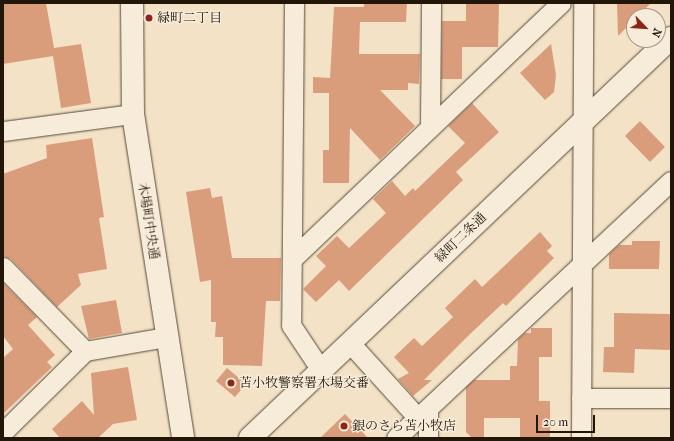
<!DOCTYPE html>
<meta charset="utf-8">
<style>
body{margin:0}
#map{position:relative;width:674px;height:441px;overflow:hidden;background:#f3e2c6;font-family:"IM FELL French Canon","Noto Serif JP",serif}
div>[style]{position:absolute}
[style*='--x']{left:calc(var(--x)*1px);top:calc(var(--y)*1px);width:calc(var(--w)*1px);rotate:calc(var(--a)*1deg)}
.building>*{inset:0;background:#da9d7c}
.roads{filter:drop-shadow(0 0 1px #564938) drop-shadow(0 0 1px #564938)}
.minor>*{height:19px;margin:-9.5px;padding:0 9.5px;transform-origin:9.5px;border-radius:9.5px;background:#f7ecda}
.tertiary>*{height:22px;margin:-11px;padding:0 11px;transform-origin:11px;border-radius:11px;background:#f7ecda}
.dots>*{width:11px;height:11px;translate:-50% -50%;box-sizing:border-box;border:2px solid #f7ecda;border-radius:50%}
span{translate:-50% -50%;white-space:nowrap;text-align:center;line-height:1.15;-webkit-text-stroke:3px #f7ecda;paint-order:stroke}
.poi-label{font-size:13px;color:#221608}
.left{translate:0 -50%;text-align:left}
.street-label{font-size:13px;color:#221608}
.frame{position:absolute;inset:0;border:4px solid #221608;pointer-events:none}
.north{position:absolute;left:626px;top:8px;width:40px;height:40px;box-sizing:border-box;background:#f7ecda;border:1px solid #a29686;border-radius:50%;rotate:115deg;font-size:11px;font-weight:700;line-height:16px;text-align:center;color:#221608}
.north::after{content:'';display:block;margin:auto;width:14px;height:18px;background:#8f2418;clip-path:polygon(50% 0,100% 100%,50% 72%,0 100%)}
.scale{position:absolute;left:536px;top:415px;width:59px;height:18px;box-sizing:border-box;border:2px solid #221608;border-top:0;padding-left:5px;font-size:12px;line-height:14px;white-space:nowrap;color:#221608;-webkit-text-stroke:3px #f7ecda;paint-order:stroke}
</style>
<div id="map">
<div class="building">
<i style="clip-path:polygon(3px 3px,46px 3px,54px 48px,81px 44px,91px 103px,61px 108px,53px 56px,3px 64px)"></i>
<i style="clip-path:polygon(364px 3px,407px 3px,406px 22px,360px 22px,359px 54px,420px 54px,419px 84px,408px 83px,408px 90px,380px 90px,415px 126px,380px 160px,350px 128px,349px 183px,323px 183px,323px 150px,329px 150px,329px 93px,313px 93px,313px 77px,330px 78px,334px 7px,364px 7px)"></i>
<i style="clip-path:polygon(466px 3px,499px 3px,498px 47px,462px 47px,462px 79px,441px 79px,442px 21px,466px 21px)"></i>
<i style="clip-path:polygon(617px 3px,651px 3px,618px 36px)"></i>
<i style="clip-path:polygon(551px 44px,556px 75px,554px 92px,545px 100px,520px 73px)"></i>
<i style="clip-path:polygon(472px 103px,499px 132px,456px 172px,463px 180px,349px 291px,339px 280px,316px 302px,303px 289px,326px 266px,316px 256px,337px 236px,349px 248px,386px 213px,373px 199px,392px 181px,405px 196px,413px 188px,415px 191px,465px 143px,448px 126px)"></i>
<i style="clip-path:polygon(640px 121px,665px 147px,650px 162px,625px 136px)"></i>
<i style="clip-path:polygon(92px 138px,104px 217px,99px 218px,107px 269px,78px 274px,81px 285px,57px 307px,11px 259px,3px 256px,3px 174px,47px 158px,46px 145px)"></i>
<i style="clip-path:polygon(210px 188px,212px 198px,222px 196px,232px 258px,281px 258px,280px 301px,266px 301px,262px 366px,223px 365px,223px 337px,215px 337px,216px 322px,211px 322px,211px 280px,200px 282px,186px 192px)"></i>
<i style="clip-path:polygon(540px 232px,552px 246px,547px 251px,554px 258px,506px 306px,503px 303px,468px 336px,424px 380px,432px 380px,413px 396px,398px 379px,409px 373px,394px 357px,414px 338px,422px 346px,453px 317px,445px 308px,475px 279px,482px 287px)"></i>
<i style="clip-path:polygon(632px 241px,660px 241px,659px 269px,609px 269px,609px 254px,619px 245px,632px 245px)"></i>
<i style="clip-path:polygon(3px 283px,37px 317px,28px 325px,55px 355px,47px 362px,52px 367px,3px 414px,3px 358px,13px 349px,3px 336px)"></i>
<i style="clip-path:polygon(116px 300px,122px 333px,89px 339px,81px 306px)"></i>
<i style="clip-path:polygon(614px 313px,671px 314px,671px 350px,635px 349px,634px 373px,603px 372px,604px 347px,614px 347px)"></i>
<i style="clip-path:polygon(531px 328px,552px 328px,552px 357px,539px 357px,539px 401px,550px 401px,550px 438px,520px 438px,520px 418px,484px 418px,484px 438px,472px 438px,466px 432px,466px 387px,474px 380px,510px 380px,510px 366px,517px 366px,518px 339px,525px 333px,531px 333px)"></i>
<i style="clip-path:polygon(128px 367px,137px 420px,113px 424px,98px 438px,60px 438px,52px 429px,82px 401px,94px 415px,91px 373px)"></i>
<i style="clip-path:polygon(227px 368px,246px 384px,235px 397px,216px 381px)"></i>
<i style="clip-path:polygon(345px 414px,368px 438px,320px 438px)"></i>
</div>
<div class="roads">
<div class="minor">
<i style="--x:294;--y:3;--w:322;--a:90.5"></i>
<i style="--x:291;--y:325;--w:54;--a:56.3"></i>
<i style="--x:430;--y:125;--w:122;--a:-89.5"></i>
<i style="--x:3;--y:131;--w:131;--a:-7.5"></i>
<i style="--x:292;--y:259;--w:371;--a:-43.6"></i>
<i style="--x:3;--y:267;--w:117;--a:45.7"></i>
<i style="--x:350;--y:343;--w:101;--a:47.8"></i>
<i style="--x:581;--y:398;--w:90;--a:0"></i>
<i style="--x:3;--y:432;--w:115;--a:-44.6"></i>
<i style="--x:85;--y:351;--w:82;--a:-9.8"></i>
<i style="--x:396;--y:438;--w:376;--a:-43.1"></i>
<i style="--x:428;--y:438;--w:29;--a:-90"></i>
<i style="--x:581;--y:438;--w:435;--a:-89.7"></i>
</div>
<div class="tertiary">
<i style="--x:132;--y:3;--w:111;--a:89.5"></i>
<i style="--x:133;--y:114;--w:328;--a:81.2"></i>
<i style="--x:250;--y:438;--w:581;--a:-43.53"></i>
</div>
</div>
<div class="dots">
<i style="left:149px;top:18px;background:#8f2418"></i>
<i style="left:231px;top:383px;background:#8f2418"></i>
<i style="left:344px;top:426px;background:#8f2418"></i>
</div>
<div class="poi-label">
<span class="left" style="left:157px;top:18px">緑町二丁目</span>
<span class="left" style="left:239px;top:383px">苫小牧警察署木場交番</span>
<span class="left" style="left:352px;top:426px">銀のさら苫小牧店</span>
</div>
<div class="street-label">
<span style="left:148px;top:221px;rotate:81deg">木場町中央通</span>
<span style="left:461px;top:238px;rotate:-44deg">緑町二条通</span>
</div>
<div class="frame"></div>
<div class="north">N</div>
<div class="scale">20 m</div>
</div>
